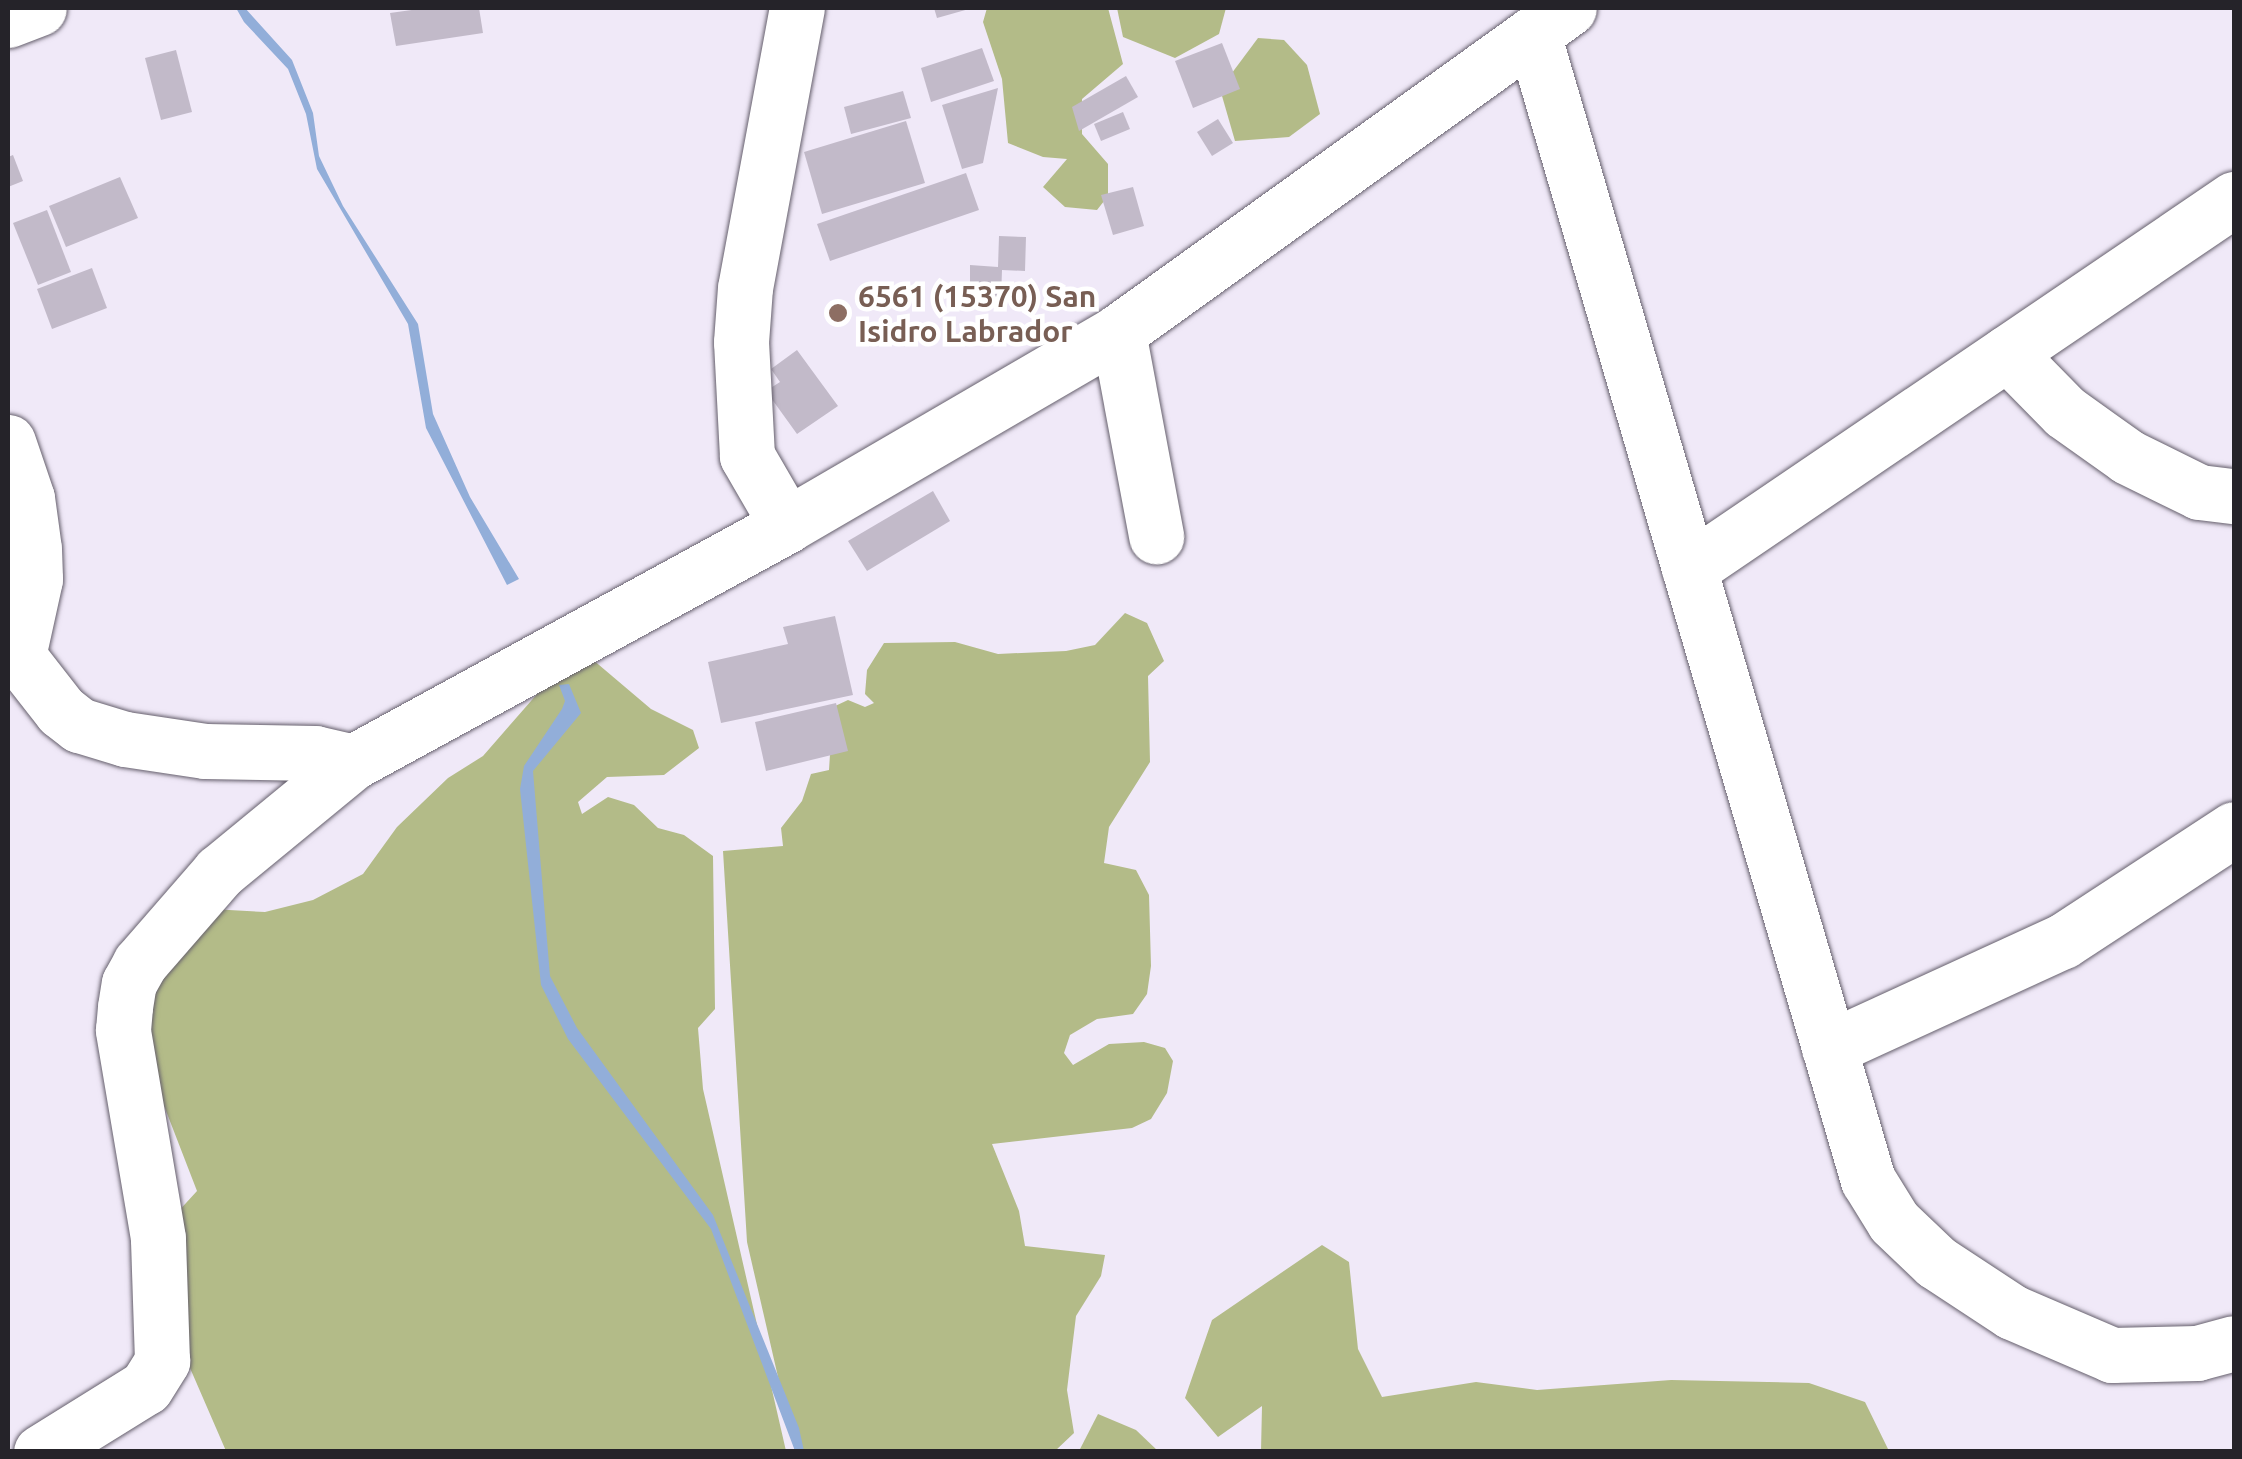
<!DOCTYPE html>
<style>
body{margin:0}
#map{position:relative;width:2242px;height:1459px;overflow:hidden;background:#f0e9f8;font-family:Ubuntu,sans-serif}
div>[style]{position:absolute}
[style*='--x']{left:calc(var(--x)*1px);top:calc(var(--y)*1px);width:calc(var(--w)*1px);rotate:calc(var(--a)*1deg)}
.forest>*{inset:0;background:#b3bb88}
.water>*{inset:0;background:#92aed9}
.building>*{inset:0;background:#c2bac9}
.roads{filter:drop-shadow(0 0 2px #655f6c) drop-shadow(0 0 2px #655f6c)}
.minor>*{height:55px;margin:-27.5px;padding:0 27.5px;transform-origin:27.5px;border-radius:27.5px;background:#fff}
.dots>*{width:28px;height:28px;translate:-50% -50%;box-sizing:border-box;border:5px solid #fff;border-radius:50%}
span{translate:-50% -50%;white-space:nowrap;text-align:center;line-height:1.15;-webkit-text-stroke:9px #fff;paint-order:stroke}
.education-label{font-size:30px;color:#785e54;font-weight:700}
.left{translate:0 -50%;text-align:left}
.frame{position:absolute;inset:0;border:10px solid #252329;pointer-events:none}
</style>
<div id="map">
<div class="forest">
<i style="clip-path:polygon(987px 8px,1108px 8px,1123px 64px,1082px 99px,1082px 134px,1108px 164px,1108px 196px,1097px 210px,1065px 207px,1043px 187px,1067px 159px,1043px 157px,1008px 143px,1002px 79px,983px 22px)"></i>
<i style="clip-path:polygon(1117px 8px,1226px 8px,1219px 34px,1175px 58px,1123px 37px)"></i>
<i style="clip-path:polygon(1258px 38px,1284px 40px,1307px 65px,1320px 114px,1289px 137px,1235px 141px,1220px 89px)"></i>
<i style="clip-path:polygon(1125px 613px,1147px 623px,1164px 661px,1148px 676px,1150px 762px,1109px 827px,1104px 863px,1136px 870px,1149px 895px,1151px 966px,1147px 994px,1133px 1014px,1097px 1019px,1070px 1035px,1064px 1053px,1073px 1065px,1109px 1044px,1144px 1042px,1165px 1048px,1173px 1061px,1167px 1093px,1151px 1119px,1132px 1128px,992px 1144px,1019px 1211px,1025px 1246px,1105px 1255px,1101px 1276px,1076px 1316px,1067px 1390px,1074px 1433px,1055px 1451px,795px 1451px,747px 1242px,723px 851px,783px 846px,781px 828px,802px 801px,811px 774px,829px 770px,833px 707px,848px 700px,865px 707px,874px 703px,865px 694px,867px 670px,884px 643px,955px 642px,998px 654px,1066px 651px,1095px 645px)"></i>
<i style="clip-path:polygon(592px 659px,651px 709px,693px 730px,699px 748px,664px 775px,607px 777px,578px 802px,582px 814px,608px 797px,634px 805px,658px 828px,684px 835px,713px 856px,715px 1009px,698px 1028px,703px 1089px,786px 1451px,226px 1451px,190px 1368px,164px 1227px,197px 1191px,156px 1085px,106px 982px,211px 909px,265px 912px,313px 900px,363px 874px,397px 827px,448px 778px,483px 756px,538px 693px)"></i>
<i style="clip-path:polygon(1322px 1245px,1349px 1262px,1358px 1349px,1382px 1397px,1476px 1382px,1537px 1390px,1671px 1380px,1809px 1383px,1865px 1402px,1889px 1451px,1261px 1451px,1262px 1406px,1218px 1437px,1185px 1398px,1212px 1320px)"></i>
<i style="clip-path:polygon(1098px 1414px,1136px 1430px,1158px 1451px,1079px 1451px)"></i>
</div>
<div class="water">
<i style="clip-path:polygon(236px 8px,245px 8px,292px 60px,313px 113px,319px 156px,343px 206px,418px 324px,433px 414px,470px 497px,519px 579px,507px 585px,426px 428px,408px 324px,317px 169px,306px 114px,288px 69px,244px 22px)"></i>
<i style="clip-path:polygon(569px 684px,581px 713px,533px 771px,550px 976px,577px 1028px,713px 1215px,799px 1428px,804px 1451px,795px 1451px,711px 1229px,568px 1039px,541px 985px,520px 789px,524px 766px,562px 709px,565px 701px,559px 685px)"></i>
</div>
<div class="building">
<i style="clip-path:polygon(426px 8px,479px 8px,483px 33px,396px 46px,390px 13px)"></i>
<i style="clip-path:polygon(934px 8px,968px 8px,969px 9px,937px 18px)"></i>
<i style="clip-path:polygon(1222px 43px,1240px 89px,1193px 108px,1175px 61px)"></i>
<i style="clip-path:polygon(982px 48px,994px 81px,931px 102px,921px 68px)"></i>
<i style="clip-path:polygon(176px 50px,192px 112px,161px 120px,145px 58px)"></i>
<i style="clip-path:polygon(1126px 76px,1138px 97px,1079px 131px,1072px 107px)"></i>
<i style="clip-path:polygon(998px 88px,983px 163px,962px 169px,942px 105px)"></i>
<i style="clip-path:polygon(903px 91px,911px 118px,851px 134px,844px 107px)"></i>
<i style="clip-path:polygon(1123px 112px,1130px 129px,1101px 141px,1094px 124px)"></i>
<i style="clip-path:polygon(1218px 119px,1233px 143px,1212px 156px,1197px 132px)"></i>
<i style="clip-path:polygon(906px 121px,925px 183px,822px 214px,804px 152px)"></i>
<i style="clip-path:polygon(13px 155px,23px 181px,8px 187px,8px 157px)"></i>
<i style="clip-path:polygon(966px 173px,979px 210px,830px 261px,817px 224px)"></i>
<i style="clip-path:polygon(120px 177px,138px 218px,66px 247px,49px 206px)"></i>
<i style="clip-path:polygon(1133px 187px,1144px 226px,1113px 235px,1101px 195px)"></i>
<i style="clip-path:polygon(47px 210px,71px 272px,38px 285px,13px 223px)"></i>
<i style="clip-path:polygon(999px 236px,1026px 237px,1025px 271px,1002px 270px,1001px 299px,970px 298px,970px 265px,998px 267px)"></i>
<i style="clip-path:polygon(92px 268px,107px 308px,52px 329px,37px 289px)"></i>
<i style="clip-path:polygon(797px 350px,838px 406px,797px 434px,766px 391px,780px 382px,771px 369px)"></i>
<i style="clip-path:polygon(933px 491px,950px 521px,867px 571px,848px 541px)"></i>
<i style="clip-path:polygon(835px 616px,853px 695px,721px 723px,708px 662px,788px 644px,783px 627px)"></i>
<i style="clip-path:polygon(836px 703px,848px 751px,766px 771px,755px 722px)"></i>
</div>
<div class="roads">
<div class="minor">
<i style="--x:8;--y:20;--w:33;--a:-21"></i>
<i style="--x:1533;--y:34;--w:1194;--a:73.71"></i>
<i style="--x:1868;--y:1180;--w:49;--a:58.2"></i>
<i style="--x:1894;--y:1222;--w:58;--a:43.6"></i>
<i style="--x:1936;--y:1262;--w:91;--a:33.3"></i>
<i style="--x:2012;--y:1312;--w:109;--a:23.3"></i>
<i style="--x:2112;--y:1355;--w:85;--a:-1.3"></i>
<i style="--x:2197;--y:1353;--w:38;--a:-15"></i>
<i style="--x:1118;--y:332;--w:208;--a:79.4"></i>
<i style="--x:2007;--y:353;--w:83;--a:45.5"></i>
<i style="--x:2065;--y:412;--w:77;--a:35.5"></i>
<i style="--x:2128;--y:457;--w:79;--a:26.2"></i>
<i style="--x:2199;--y:492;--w:35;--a:7"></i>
<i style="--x:8;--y:442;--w:59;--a:71.3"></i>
<i style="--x:27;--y:498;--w:51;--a:82.2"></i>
<i style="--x:34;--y:549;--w:30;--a:88"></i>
<i style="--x:35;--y:579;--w:79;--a:102.4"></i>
<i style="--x:18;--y:656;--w:70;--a:52"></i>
<i style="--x:61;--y:711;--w:23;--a:38"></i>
<i style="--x:79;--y:725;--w:48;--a:16.9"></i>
<i style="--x:125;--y:739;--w:81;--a:8.5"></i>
<i style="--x:205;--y:751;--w:110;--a:1"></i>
<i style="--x:315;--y:753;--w:39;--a:13"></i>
<i style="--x:787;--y:525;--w:80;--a:-120.1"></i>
<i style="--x:747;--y:456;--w:114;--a:-93"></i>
<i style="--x:741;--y:342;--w:54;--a:-85.8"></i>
<i style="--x:745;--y:288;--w:285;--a:-79.5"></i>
<i style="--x:1689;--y:569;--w:659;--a:-34.17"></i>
<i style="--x:1829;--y:1048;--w:257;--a:-24.6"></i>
<i style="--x:2063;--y:941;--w:204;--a:-33.2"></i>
<i style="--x:41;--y:1452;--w:123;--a:-31.8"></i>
<i style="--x:146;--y:1387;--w:31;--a:-58"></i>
<i style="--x:162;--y:1361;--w:123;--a:-91.9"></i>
<i style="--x:158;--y:1238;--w:211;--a:-99.6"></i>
<i style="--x:123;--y:1030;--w:23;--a:-85"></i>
<i style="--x:125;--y:1007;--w:24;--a:-81"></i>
<i style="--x:129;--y:983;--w:23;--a:-61"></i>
<i style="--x:140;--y:963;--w:121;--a:-49"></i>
<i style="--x:219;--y:872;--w:173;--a:-39.4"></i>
<i style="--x:353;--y:762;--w:494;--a:-28.6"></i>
<i style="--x:787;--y:525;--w:383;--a:-30.2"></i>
<i style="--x:1118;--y:332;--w:555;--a:-35.69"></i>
</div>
</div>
<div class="dots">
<i style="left:838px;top:313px;background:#8d6e63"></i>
</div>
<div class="education-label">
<span class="left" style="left:858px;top:313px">6561 (15370) San<br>Isidro Labrador</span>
</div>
<div class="frame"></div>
</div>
